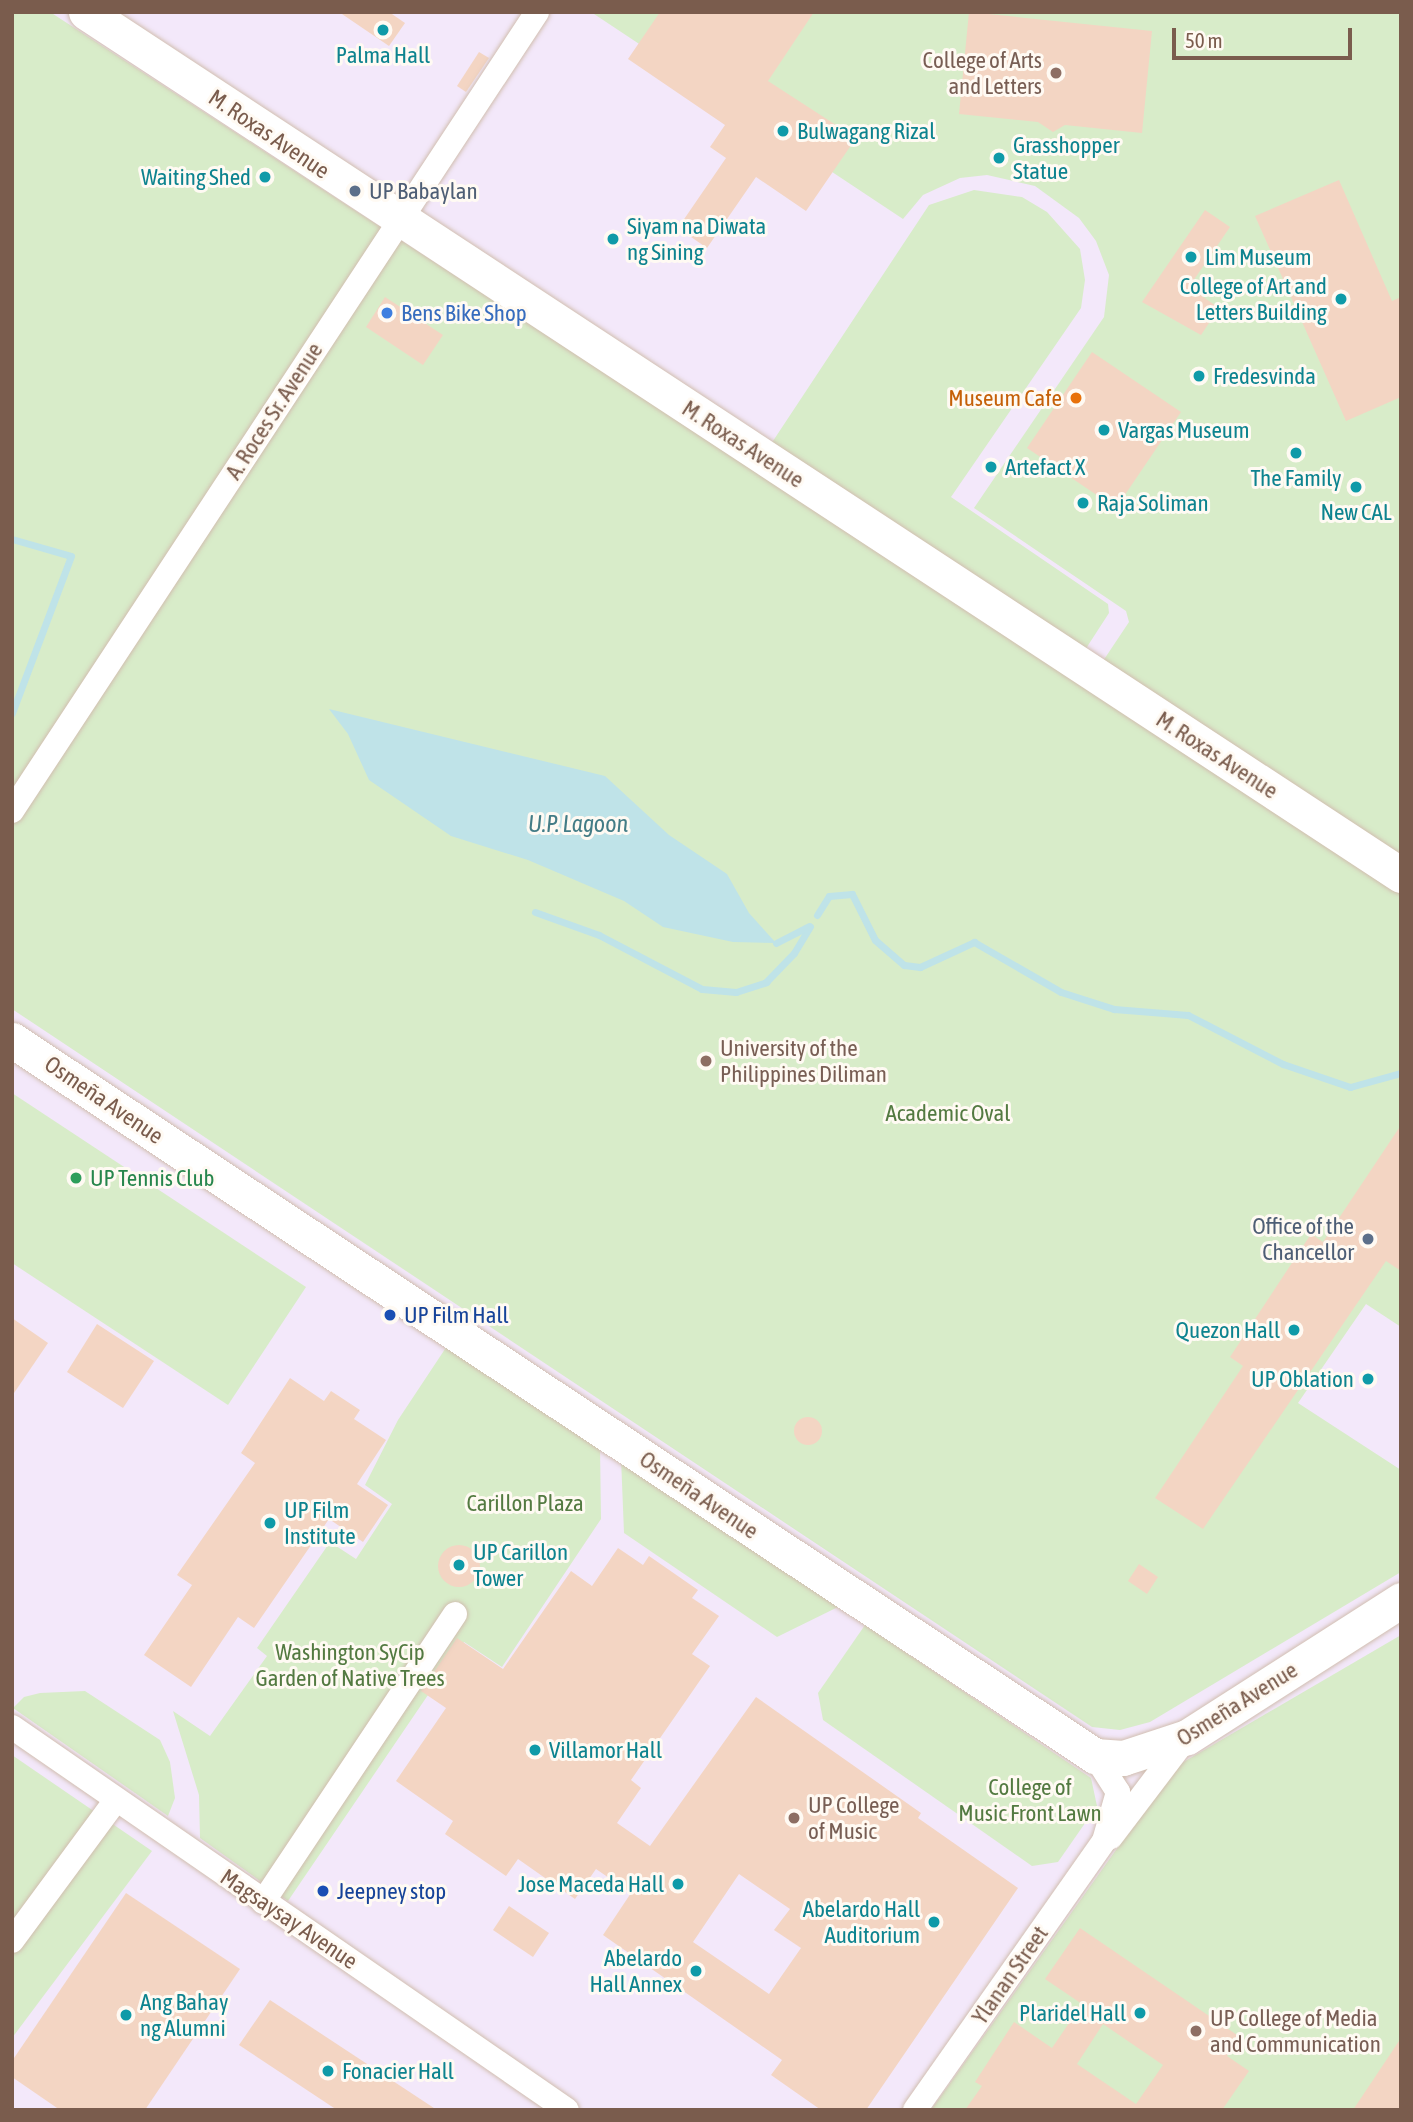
<!DOCTYPE html>
<meta charset="utf-8">
<style>
body{margin:0}
#map{position:relative;width:1413px;height:2122px;overflow:hidden;background:#fdf6ec;font-family:"Asap Condensed",sans-serif}
div>[style]{position:absolute}
[style*='--x']{left:calc(var(--x)*1px);top:calc(var(--y)*1px);width:calc(var(--w)*1px);rotate:calc(var(--a)*1deg)}
.education>*{inset:0;background:#f3e8fa}
.green>*{inset:0;background:#d8ecc9}
.water>*{inset:0;background:#bfe3e8}
.stream>*{height:7px;margin:-3.5px;padding:0 3.5px;transform-origin:3.5px;border-radius:3.5px;background:#bfe3e8}
.building>*{inset:0;background:#f3d5c3}
.round{border-radius:50%}
.roads{filter:drop-shadow(0 0 2px #d1beb0) drop-shadow(0 0 2px #d1beb0)}
.street>*{height:24px;margin:-12px;padding:0 12px;transform-origin:12px;border-radius:12px;background:#fff}
.secondary>*{height:35px;margin:-17.5px;padding:0 17.5px;transform-origin:17.5px;border-radius:17.5px;background:#fff}
.dots>*{width:19px;height:19px;translate:-50% -50%;box-sizing:border-box;border:4px solid #fffaf3;border-radius:50%}
span{translate:-50% -50%;white-space:nowrap;text-align:center;line-height:1.15;-webkit-text-stroke:6px #fffaf3;paint-order:stroke}
.culture-label{font-size:23px;color:#0d838f}
.left{translate:0 -50%;text-align:left}
.right{translate:-100% -50%;text-align:right}
.education-label{font-size:23px;color:#785e54}
.street-label{font-size:23px;color:#7a5c4d}
.service-label{font-size:23px;color:#4e5e75}
.shop-label{font-size:23px;color:#366cbe}
.food-label{font-size:23px;color:#c56008}
.park-label{font-size:23px;color:#537a41}
.leisure-label{font-size:23px;color:#27864d}
.transit-label{font-size:23px;color:#164399}
.water-label{font-size:24px;color:#437c86;font-style:italic}
.frame{position:absolute;inset:0;border:14px solid #7a5c4d;pointer-events:none}
.scale{position:absolute;left:1172px;top:28px;width:180px;height:32px;box-sizing:border-box;border:4px solid #7a5c4d;border-top:0;padding-left:9px;font-size:21px;line-height:24px;white-space:nowrap;color:#7a5c4d;-webkit-text-stroke:5px #fffaf3;paint-order:stroke}
</style>
<div id="map">
<div class="education">
<i style="clip-path:polygon(12px 12px,1401px 12px,1401px 2110px,12px 2110px)"></i>
</div>
<div class="green">
<i style="clip-path:polygon(12px 12px,50px 12px,1401px 891px,1401px 1327px,1366px 1304px,1298px 1403px,1401px 1470px,1401px 1572px,1150px 1722px,1120px 1730px,1092px 1727px,12px 1009px)"></i>
<i style="clip-path:polygon(591px 12px,1401px 12px,1401px 870px,1097px 670px,1129px 622px,1126px 611px,974px 508px,1104px 317px,1109px 275px,1096px 241px,1079px 218px,1035px 186px,987px 175px,960px 178px,923px 195px,903px 219px)"></i>
<i style="clip-path:polygon(974px 190px,1022px 197px,1047px 212px,1080px 249px,1085px 280px,1081px 308px,951px 497px,1108px 604px,1109px 613px,1085px 650px,771px 444px,929px 205px)"></i>
<i style="clip-path:polygon(12px 1093px,306px 1287px,228px 1405px,12px 1263px)"></i>
<i style="clip-path:polygon(449px 1343px,600px 1446px,601px 1519px,502px 1667px,464px 1642px,288px 1901px,200px 1838px,199px 1795px,173px 1711px,210px 1736px,267px 1656px,257px 1648px,330px 1542px,356px 1559px,392px 1504px,365px 1485px,398px 1420px)"></i>
<i style="clip-path:polygon(621px 1458px,838px 1607px,777px 1637px,624px 1533px)"></i>
<i style="clip-path:polygon(865px 1625px,1091px 1778px,1097px 1806px,1058px 1862px,1032px 1866px,823px 1720px,818px 1693px)"></i>
<i style="clip-path:polygon(1401px 1635px,1401px 2110px,931px 2110px,1175px 1767px)"></i>
<i style="clip-path:polygon(85px 1691px,160px 1740px,170px 1762px,175px 1798px,168px 1816px,13px 1708px,24px 1697px,40px 1693px)"></i>
<i style="clip-path:polygon(12px 1755px,152px 1851px,12px 2038px)"></i>
</div>
<div class="water">
<i style="clip-path:polygon(329px 709px,605px 776px,669px 835px,727px 874px,749px 913px,776px 943px,733px 942px,663px 927px,624px 901px,528px 860px,451px 836px,369px 780px,348px 734px)"></i>
</div>
<div class="stream">
<i style="--x:12;--y:539;--w:61;--a:16.1"></i>
<i style="--x:71;--y:556;--w:168;--a:110.6"></i>
<i style="--x:535;--y:912;--w:68;--a:19.8"></i>
<i style="--x:599;--y:935;--w:116;--a:27.7"></i>
<i style="--x:702;--y:989;--w:34;--a:5"></i>
<i style="--x:736;--y:992;--w:32;--a:-18"></i>
<i style="--x:766;--y:982;--w:40;--a:-46"></i>
<i style="--x:794;--y:953;--w:31;--a:-59"></i>
<i style="--x:817;--y:915;--w:22;--a:-58"></i>
<i style="--x:829;--y:896;--w:23;--a:-5"></i>
<i style="--x:852;--y:894;--w:51;--a:63.4"></i>
<i style="--x:875;--y:940;--w:38;--a:41"></i>
<i style="--x:904;--y:965;--w:16;--a:7"></i>
<i style="--x:920;--y:967;--w:60;--a:-24.8"></i>
<i style="--x:974;--y:942;--w:100;--a:29.9"></i>
<i style="--x:1061;--y:992;--w:56;--a:17.8"></i>
<i style="--x:1114;--y:1009;--w:74;--a:4.6"></i>
<i style="--x:1188;--y:1015;--w:107;--a:27.3"></i>
<i style="--x:1283;--y:1064;--w:71;--a:18.9"></i>
<i style="--x:1350;--y:1087;--w:53;--a:-15.4"></i>
<i style="--x:776;--y:943;--w:37;--a:-27"></i>
</div>
<div class="building">
<i style="clip-path:polygon(339px 12px,389px 12px,405px 23px,389px 46px)"></i>
<i style="clip-path:polygon(660px 12px,814px 12px,768px 81px,856px 138px,806px 211px,756px 177px,707px 248px,678px 228px,726px 158px,710px 147px,725px 125px,628px 59px)"></i>
<i style="clip-path:polygon(969px 12px,1152px 31px,1142px 133px,1065px 125px,1053px 132px,1038px 122px,959px 114px)"></i>
<i style="clip-path:polygon(479px 52px,489px 58px,466px 92px,457px 86px)"></i>
<i style="clip-path:polygon(1339px 180px,1392px 301px,1401px 297px,1401px 397px,1346px 421px,1255px 216px)"></i>
<i style="clip-path:polygon(1205px 210px,1230px 227px,1189px 287px,1219px 308px,1201px 335px,1142px 302px)"></i>
<i style="clip-path:polygon(385px 297px,443px 335px,423px 365px,366px 327px)"></i>
<i style="clip-path:polygon(1092px 352px,1181px 412px,1116px 508px,1027px 448px)"></i>
<i style="clip-path:polygon(1401px 1125px,1401px 1271px,1386px 1261px,1203px 1529px,1155px 1498px,1243px 1366px,1230px 1357px,1311px 1234px,1323px 1242px)"></i>
<i style="clip-path:polygon(12px 1318px,48px 1343px,12px 1396px)"></i>
<i style="clip-path:polygon(97px 1324px,154px 1361px,123px 1408px,67px 1372px)"></i>
<i style="clip-path:polygon(290px 1378px,324px 1401px,331px 1391px,360px 1410px,354px 1419px,386px 1440px,357px 1484px,388px 1505px,363px 1542px,329px 1519px,254px 1628px,238px 1617px,191px 1687px,144px 1655px,192px 1585px,177px 1575px,255px 1463px,241px 1453px)"></i>
<i class="round" style="left:794px;top:1417px;width:28px;height:28px"></i>
<i class="round" style="left:438px;top:1545px;width:42px;height:42px"></i>
<i style="clip-path:polygon(evenodd,618px 1548px,643px 1565px,649px 1556px,698px 1590px,692px 1598px,719px 1616px,692px 1654px,710px 1666px,631px 1780px,641px 1788px,617px 1823px,650px 1846px,756px 1697px,921px 1813px,918px 1818px,1018px 1888px,866px 2110px,821px 2110px,771px 2075px,782px 2060px,603px 1935px,631px 1893px,596px 1869px,575px 1899px,518px 1859px,506px 1876px,445px 1834px,453px 1821px,396px 1781px,446px 1708px,421px 1691px,457px 1638px,503px 1669px,571px 1571px,592px 1586px,618px 1548px,739px 1874px,790px 1909px,774px 1930px,801px 1948px,769px 1994px,693px 1942px,739px 1874px)"></i>
<i style="clip-path:polygon(1139px 1564px,1158px 1577px,1147px 1594px,1128px 1581px)"></i>
<i style="clip-path:polygon(126px 1893px,240px 1969px,145px 2110px,60px 2110px,12px 2077px,12px 2061px)"></i>
<i style="clip-path:polygon(509px 1906px,549px 1933px,533px 1957px,493px 1930px)"></i>
<i style="clip-path:polygon(evenodd,1080px 1928px,1240px 2037px,1227px 2056px,1249px 2071px,1222px 2110px,965px 2110px,982px 2086px,975px 2082px,1014px 2022px,1052px 2048px,1082px 2004px,1045px 1979px,1080px 1928px,1103px 2024px,1163px 2065px,1136px 2104px,1077px 2064px,1103px 2024px)"></i>
<i style="clip-path:polygon(270px 2000px,437px 2110px,337px 2110px,239px 2045px)"></i>
<i style="clip-path:polygon(1401px 2038px,1401px 2110px,1353px 2110px)"></i>
</div>
<div class="roads">
<div class="street">
<i style="--x:12;--y:811;--w:956;--a:-56.69"></i>
<i style="--x:12;--y:1727;--w:674;--a:34.61"></i>
<i style="--x:1111;--y:1837;--w:126;--a:-52.8"></i>
<i style="--x:263;--y:1902;--w:346;--a:-56.3"></i>
<i style="--x:12;--y:1941;--w:175;--a:-53.6"></i>
<i style="--x:915;--y:2110;--w:329;--a:-54.9"></i>
<i style="--x:1104;--y:1841;--w:51;--a:-74.1"></i>
<i style="--x:1118;--y:1792;--w:43;--a:-122.6"></i>
</div>
<div class="secondary">
<i style="--x:86;--y:12;--w:1573;--a:33.28"></i>
<i style="--x:12;--y:1040;--w:1298;--a:33.47"></i>
<i style="--x:1095;--y:1756;--w:28;--a:4"></i>
<i style="--x:1123;--y:1758;--w:67;--a:-18.2"></i>
<i style="--x:1187;--y:1737;--w:254;--a:-32.6"></i>
</div>
</div>
<div class="dots">
<i style="left:383px;top:30px;background:#0f9aa8"></i>
<i style="left:1056px;top:73px;background:#8d6e63"></i>
<i style="left:783px;top:131px;background:#0f9aa8"></i>
<i style="left:999px;top:158px;background:#0f9aa8"></i>
<i style="left:265px;top:177px;background:#0f9aa8"></i>
<i style="left:355px;top:191px;background:#5c6f8a"></i>
<i style="left:613px;top:239px;background:#0f9aa8"></i>
<i style="left:1191px;top:257px;background:#0f9aa8"></i>
<i style="left:1341px;top:299px;background:#0f9aa8"></i>
<i style="left:387px;top:313px;background:#3f7fe0"></i>
<i style="left:1199px;top:376px;background:#0f9aa8"></i>
<i style="left:1076px;top:398px;background:#e8710a"></i>
<i style="left:1104px;top:430px;background:#0f9aa8"></i>
<i style="left:1296px;top:453px;background:#0f9aa8"></i>
<i style="left:991px;top:467px;background:#0f9aa8"></i>
<i style="left:1356px;top:487px;background:#0f9aa8"></i>
<i style="left:1083px;top:503px;background:#0f9aa8"></i>
<i style="left:706px;top:1061px;background:#8d6e63"></i>
<i style="left:76px;top:1178px;background:#2e9e5b"></i>
<i style="left:1368px;top:1239px;background:#5c6f8a"></i>
<i style="left:390px;top:1315px;background:#1a4fb4"></i>
<i style="left:1294px;top:1330px;background:#0f9aa8"></i>
<i style="left:1368px;top:1379px;background:#0f9aa8"></i>
<i style="left:270px;top:1523px;background:#0f9aa8"></i>
<i style="left:459px;top:1565px;background:#0f9aa8"></i>
<i style="left:535px;top:1750px;background:#0f9aa8"></i>
<i style="left:794px;top:1818px;background:#8d6e63"></i>
<i style="left:678px;top:1884px;background:#0f9aa8"></i>
<i style="left:323px;top:1891px;background:#1a4fb4"></i>
<i style="left:934px;top:1922px;background:#0f9aa8"></i>
<i style="left:696px;top:1971px;background:#0f9aa8"></i>
<i style="left:1140px;top:2013px;background:#0f9aa8"></i>
<i style="left:126px;top:2015px;background:#0f9aa8"></i>
<i style="left:1196px;top:2031px;background:#8d6e63"></i>
<i style="left:328px;top:2071px;background:#0f9aa8"></i>
</div>
<div class="culture-label">
<span style="left:383px;top:55px">Palma Hall</span>
<span class="left" style="left:797px;top:131px">Bulwagang Rizal</span>
<span class="left" style="left:1013px;top:158px">Grasshopper<br>Statue</span>
<span class="right" style="left:251px;top:177px">Waiting Shed</span>
<span class="left" style="left:627px;top:239px">Siyam na Diwata<br>ng Sining</span>
<span class="left" style="left:1205px;top:257px">Lim Museum</span>
<span class="right" style="left:1327px;top:299px">College of Art and<br>Letters Building</span>
<span class="left" style="left:1213px;top:376px">Fredesvinda</span>
<span class="left" style="left:1118px;top:430px">Vargas Museum</span>
<span class="left" style="left:1005px;top:467px">Artefact X</span>
<span style="left:1296px;top:478px">The Family</span>
<span class="left" style="left:1097px;top:503px">Raja Soliman</span>
<span style="left:1356px;top:512px">New CAL</span>
<span class="right" style="left:1280px;top:1330px">Quezon Hall</span>
<span class="right" style="left:1354px;top:1379px">UP Oblation</span>
<span class="left" style="left:284px;top:1523px">UP Film<br>Institute</span>
<span class="left" style="left:473px;top:1565px">UP Carillon<br>Tower</span>
<span class="left" style="left:549px;top:1750px">Villamor Hall</span>
<span class="right" style="left:664px;top:1884px">Jose Maceda Hall</span>
<span class="right" style="left:920px;top:1922px">Abelardo Hall<br>Auditorium</span>
<span class="right" style="left:682px;top:1971px">Abelardo<br>Hall Annex</span>
<span class="left" style="left:140px;top:2015px">Ang Bahay<br>ng Alumni</span>
<span class="right" style="left:1126px;top:2013px">Plaridel Hall</span>
<span class="left" style="left:342px;top:2071px">Fonacier Hall</span>
</div>
<div class="education-label">
<span class="right" style="left:1042px;top:73px">College of Arts<br>and Letters</span>
<span class="left" style="left:720px;top:1061px">University of the<br>Philippines Diliman</span>
<span class="left" style="left:808px;top:1818px">UP College<br>of Music</span>
<span class="left" style="left:1210px;top:2031px">UP College of Media<br>and Communication</span>
</div>
<div class="street-label">
<span style="left:269px;top:134px;rotate:34deg">M. Roxas Avenue</span>
<span style="left:274px;top:411px;rotate:-57deg">A. Roces Sr. Avenue</span>
<span style="left:743px;top:444px;rotate:33deg">M. Roxas Avenue</span>
<span style="left:1217px;top:755px;rotate:33deg">M. Roxas Avenue</span>
<span style="left:104px;top:1100px;rotate:34deg">Osmeña Avenue</span>
<span style="left:699px;top:1495px;rotate:34deg">Osmeña Avenue</span>
<span style="left:1237px;top:1704px;rotate:-32deg">Osmeña Avenue</span>
<span style="left:289px;top:1919px;rotate:34deg">Magsaysay Avenue</span>
<span style="left:1010px;top:1975px;rotate:-55deg">Ylanan Street</span>
</div>
<div class="service-label">
<span class="left" style="left:369px;top:191px">UP Babaylan</span>
<span class="right" style="left:1354px;top:1239px">Office of the<br>Chancellor</span>
</div>
<div class="shop-label">
<span class="left" style="left:401px;top:313px">Bens Bike Shop</span>
</div>
<div class="food-label">
<span class="right" style="left:1062px;top:398px">Museum Cafe</span>
</div>
<div class="park-label">
<span style="left:948px;top:1113px">Academic Oval</span>
<span style="left:525px;top:1503px">Carillon Plaza</span>
<span style="left:350px;top:1665px">Washington SyCip<br>Garden of Native Trees</span>
<span style="left:1030px;top:1800px">College of<br>Music Front Lawn</span>
</div>
<div class="leisure-label">
<span class="left" style="left:90px;top:1178px">UP Tennis Club</span>
</div>
<div class="transit-label">
<span class="left" style="left:404px;top:1315px">UP Film Hall</span>
<span class="left" style="left:337px;top:1891px">Jeepney stop</span>
</div>
<div class="water-label">
<span style="left:578px;top:824px">U.P. Lagoon</span>
</div>
<div class="frame"></div>
<div class="scale">50 m</div>
</div>
